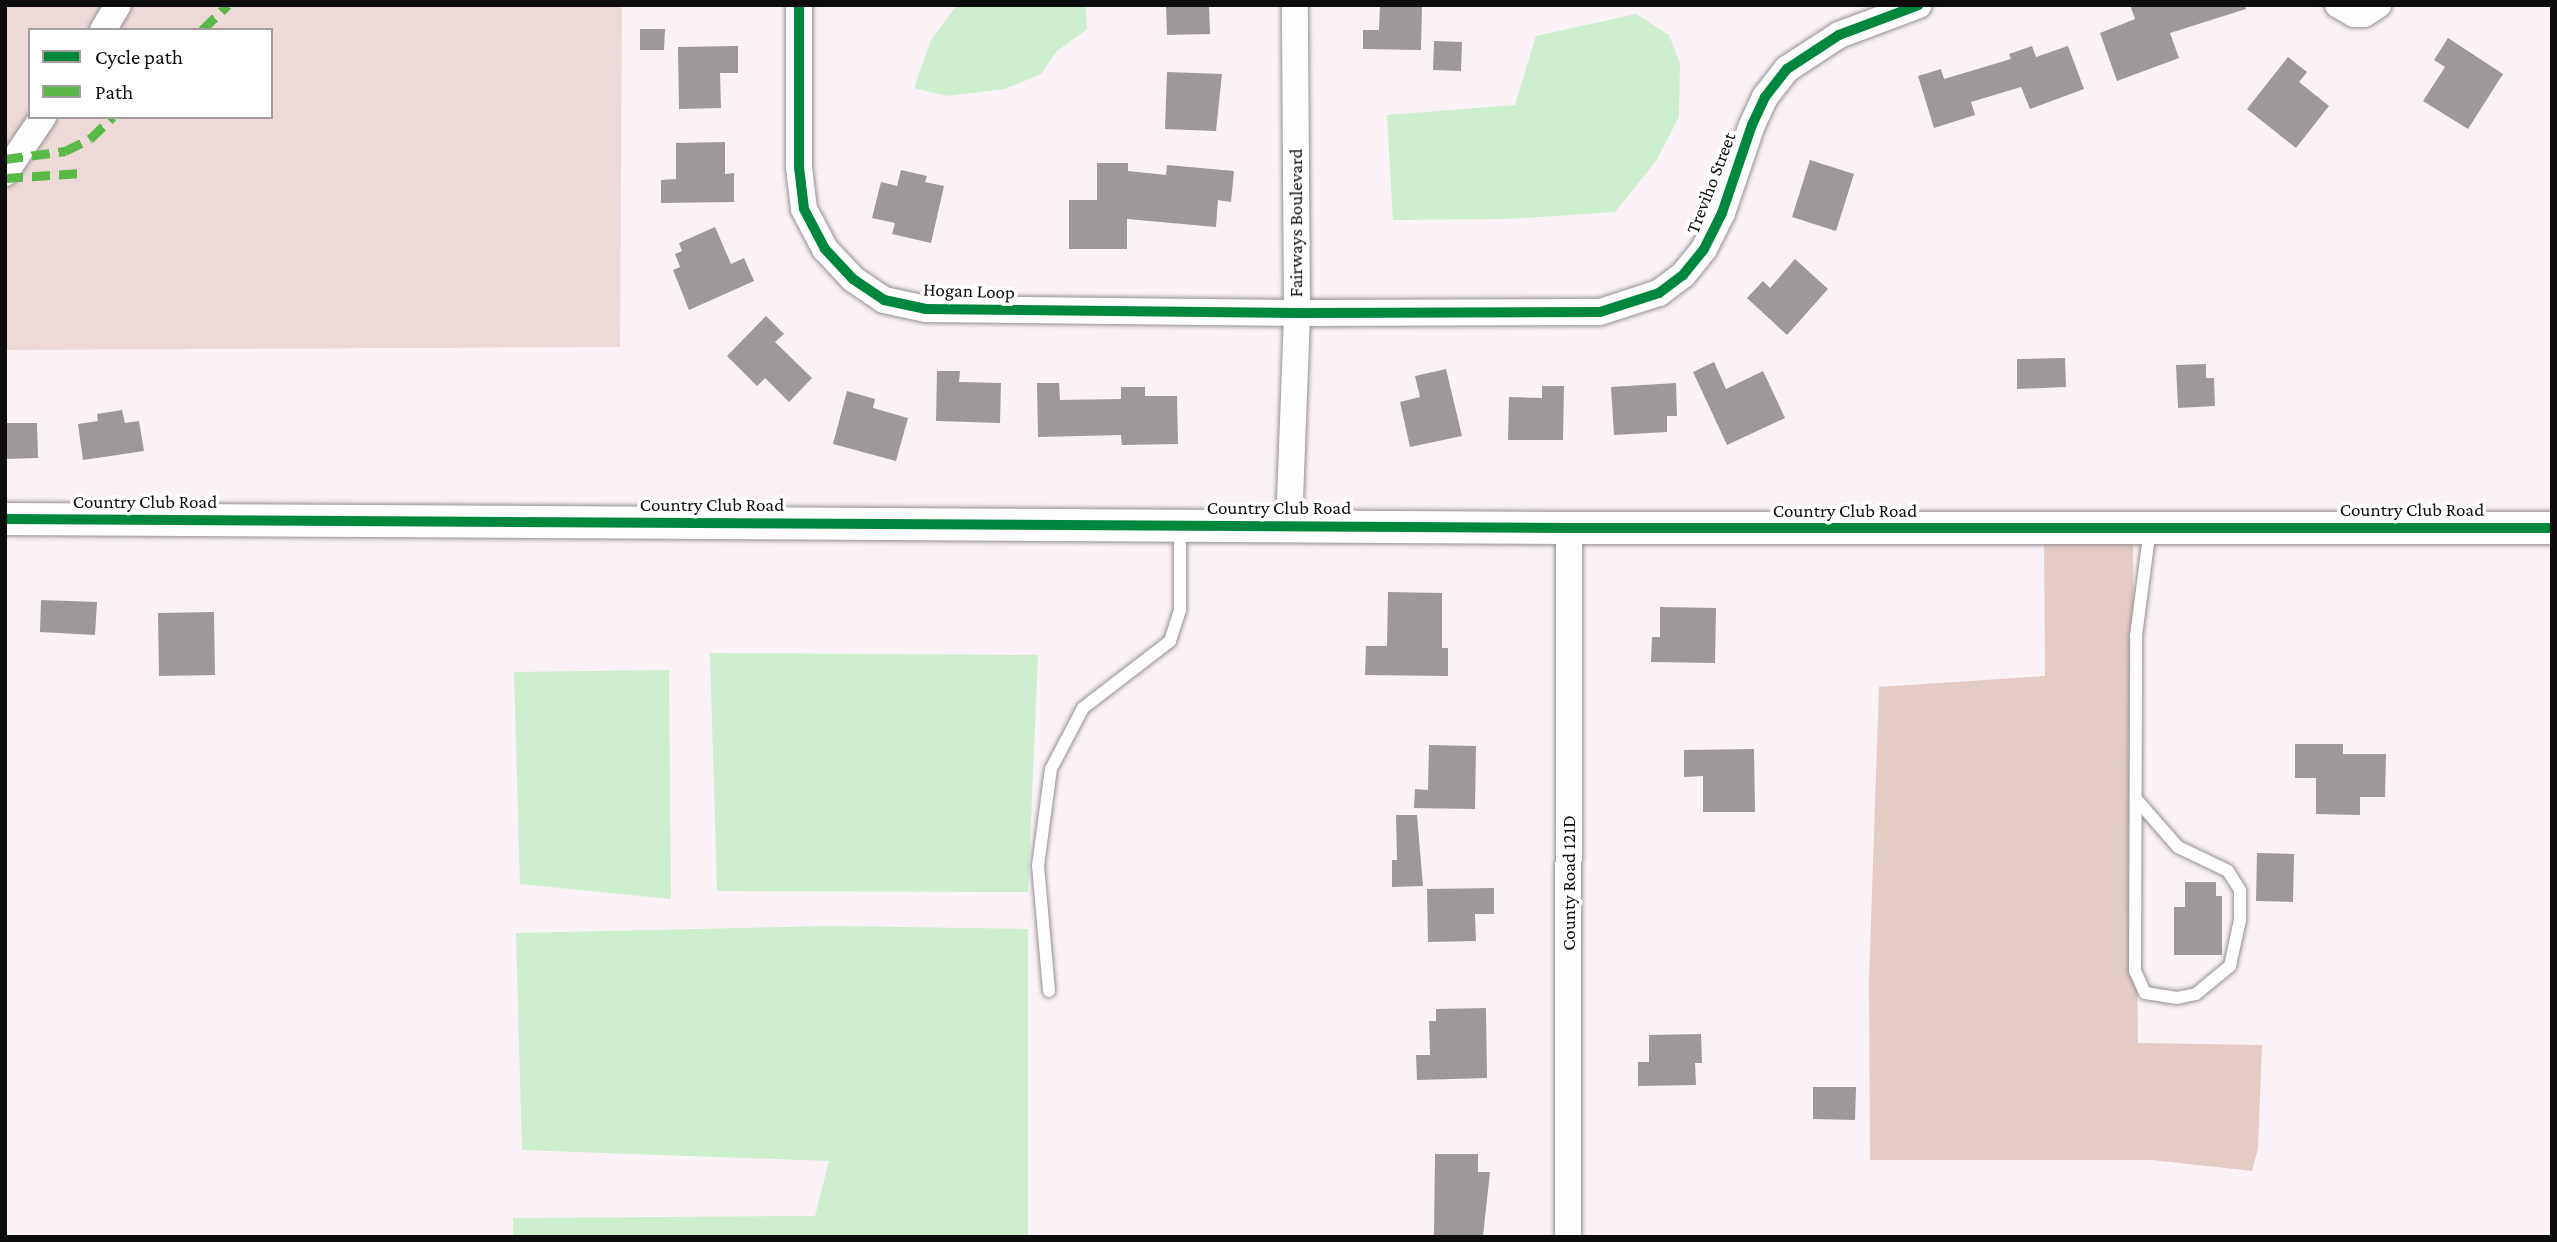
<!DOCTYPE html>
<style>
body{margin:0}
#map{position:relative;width:2557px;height:1242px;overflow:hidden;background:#faf2f6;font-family:"Crimson Pro",serif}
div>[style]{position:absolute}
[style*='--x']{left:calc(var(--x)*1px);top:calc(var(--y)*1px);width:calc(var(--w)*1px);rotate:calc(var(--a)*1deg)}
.green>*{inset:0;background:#edd9d7}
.forest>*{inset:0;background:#e4cbc6}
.water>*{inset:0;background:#cdefcf}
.building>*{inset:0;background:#9d989b}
.roads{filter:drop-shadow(0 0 2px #949092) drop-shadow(0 0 2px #949092)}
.service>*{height:12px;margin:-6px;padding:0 6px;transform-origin:6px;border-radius:6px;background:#fefdfe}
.minor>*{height:26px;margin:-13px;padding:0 13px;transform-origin:13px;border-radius:13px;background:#fefdfe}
.tertiary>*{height:32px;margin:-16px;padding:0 16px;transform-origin:16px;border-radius:16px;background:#fefdfe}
.quiet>*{height:9px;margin-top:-4.5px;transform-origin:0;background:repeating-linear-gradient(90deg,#58b947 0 18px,transparent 0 27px)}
.cycleway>*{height:10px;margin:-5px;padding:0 5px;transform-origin:5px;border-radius:5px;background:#00873e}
span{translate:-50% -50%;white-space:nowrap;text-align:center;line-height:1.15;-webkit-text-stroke:7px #fff;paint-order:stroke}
.street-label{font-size:19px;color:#0d0d0d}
.frame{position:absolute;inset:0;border:7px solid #0d0d0d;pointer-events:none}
.legend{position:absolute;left:28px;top:28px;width:245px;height:91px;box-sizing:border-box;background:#fff;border:2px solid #9e9e9e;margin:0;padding:9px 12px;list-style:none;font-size:21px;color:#0d0d0d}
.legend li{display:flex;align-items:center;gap:14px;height:35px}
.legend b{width:35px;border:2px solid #9e9e9e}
</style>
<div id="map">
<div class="green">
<i style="clip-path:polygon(evenodd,5px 5px,622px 5px,620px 347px,5px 350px,5px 5px,30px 30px,271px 30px,271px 117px,30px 117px,30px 30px)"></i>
</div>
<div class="forest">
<i style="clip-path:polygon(2044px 539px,2133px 539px,2138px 1043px,2262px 1045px,2258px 1148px,2252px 1171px,2152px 1160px,1870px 1160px,1869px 980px,1879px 687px,2045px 676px)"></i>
</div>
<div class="water">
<i style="clip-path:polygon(957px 5px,1086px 5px,1087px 29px,1056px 52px,1041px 74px,1005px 89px,947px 96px,914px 88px,931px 40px)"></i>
<i style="clip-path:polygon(1636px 14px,1669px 35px,1680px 64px,1679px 117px,1656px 161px,1615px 212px,1507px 219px,1393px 220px,1387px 115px,1515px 105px,1536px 36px)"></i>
<i style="clip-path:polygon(710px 653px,1038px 655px,1028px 892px,717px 891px)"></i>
<i style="clip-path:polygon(669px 670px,671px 899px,520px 884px,514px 672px)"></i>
<i style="clip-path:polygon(831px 926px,1028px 929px,1028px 1237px,513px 1237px,513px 1218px,815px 1216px,829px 1161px,522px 1150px,516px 933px)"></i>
</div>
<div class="building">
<i style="clip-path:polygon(1166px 5px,1209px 5px,1210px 34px,1167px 35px)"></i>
<i style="clip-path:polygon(1380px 5px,1422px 5px,1421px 50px,1363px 49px,1363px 30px,1379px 30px)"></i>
<i style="clip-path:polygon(2130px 5px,2245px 5px,2246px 9px,2170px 33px,2179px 58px,2117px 81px,2100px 33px,2135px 19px)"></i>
<i style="clip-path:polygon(640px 29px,665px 29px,664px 50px,640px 50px)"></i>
<i style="clip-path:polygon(2448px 38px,2503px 74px,2468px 129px,2423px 101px,2445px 67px,2434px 60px)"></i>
<i style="clip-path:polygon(1434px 41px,1462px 42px,1461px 71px,1433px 70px)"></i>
<i style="clip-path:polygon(738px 46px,738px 73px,720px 73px,721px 108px,679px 109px,678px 47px)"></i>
<i style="clip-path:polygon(2032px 46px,2036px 57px,2068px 46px,2084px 89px,2030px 109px,2021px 87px,1971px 102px,1975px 115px,1934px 128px,1918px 76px,1941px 69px,1944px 79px,2011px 59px,2009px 54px)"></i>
<i style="clip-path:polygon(2288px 57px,2307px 72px,2299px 82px,2329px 106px,2296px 148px,2247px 109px)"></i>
<i style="clip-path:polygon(1167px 72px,1222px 74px,1216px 131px,1165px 129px)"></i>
<i style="clip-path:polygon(725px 142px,725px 174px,734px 173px,734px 202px,661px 203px,661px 180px,676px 179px,676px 143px)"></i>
<i style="clip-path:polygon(1810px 160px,1854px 174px,1836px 231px,1792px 217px)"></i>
<i style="clip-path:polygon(1097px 163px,1128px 163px,1128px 171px,1166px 175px,1167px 165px,1234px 171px,1231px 202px,1218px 200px,1216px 227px,1127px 219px,1127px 249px,1069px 249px,1069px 200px,1097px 200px)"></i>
<i style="clip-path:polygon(901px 170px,927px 176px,925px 182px,944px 186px,931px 243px,892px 234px,895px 223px,872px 218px,881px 182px,897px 186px)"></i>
<i style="clip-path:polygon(715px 227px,731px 264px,744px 258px,754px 281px,689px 310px,673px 270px,680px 267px,675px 254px,682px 251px,679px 243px)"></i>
<i style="clip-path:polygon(1795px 259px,1828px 289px,1787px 335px,1747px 298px,1763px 281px,1770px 288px)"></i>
<i style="clip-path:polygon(766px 316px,784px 334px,775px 342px,812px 378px,789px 402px,765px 378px,757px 386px,727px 356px)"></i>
<i style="clip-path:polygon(2065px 358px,2066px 387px,2017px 389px,2017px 359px)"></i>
<i style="clip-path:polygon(1714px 362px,1726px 389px,1763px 371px,1785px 418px,1727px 445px,1693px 372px)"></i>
<i style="clip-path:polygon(2206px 364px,2206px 378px,2214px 378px,2215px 406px,2178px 408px,2176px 365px)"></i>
<i style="clip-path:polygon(1446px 369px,1462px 436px,1410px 447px,1400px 402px,1420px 397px,1415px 376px)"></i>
<i style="clip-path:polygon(937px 371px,960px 371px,959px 382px,1001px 383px,1000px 423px,936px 421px)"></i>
<i style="clip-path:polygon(1037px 383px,1059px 383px,1060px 400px,1121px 399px,1121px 387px,1145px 387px,1145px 396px,1177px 396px,1178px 444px,1122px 445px,1121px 435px,1038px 437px)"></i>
<i style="clip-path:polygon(1676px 383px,1677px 416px,1667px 416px,1667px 432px,1614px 435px,1611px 387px)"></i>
<i style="clip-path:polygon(1542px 386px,1564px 386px,1563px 440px,1508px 440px,1509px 397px,1542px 398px)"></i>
<i style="clip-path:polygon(847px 391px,875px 399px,873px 408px,908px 418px,896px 461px,833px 444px)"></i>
<i style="clip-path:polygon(122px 410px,125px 423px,139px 421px,144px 451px,83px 460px,78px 424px,98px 421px,97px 414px)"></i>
<i style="clip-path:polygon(5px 423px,37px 423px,38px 458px,5px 459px)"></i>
<i style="clip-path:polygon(1388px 592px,1442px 593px,1442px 648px,1448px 648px,1448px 676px,1365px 675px,1366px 646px,1387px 646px)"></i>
<i style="clip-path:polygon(41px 600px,97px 602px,95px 635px,40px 632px)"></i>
<i style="clip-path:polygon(1660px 607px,1716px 608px,1715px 663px,1651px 662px,1652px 637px,1660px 637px)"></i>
<i style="clip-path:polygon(214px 612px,215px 675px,159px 676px,158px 613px)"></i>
<i style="clip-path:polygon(2295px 744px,2343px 744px,2343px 754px,2386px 754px,2385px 797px,2360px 797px,2360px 815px,2316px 814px,2316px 778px,2295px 778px)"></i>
<i style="clip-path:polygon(1429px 745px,1476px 746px,1475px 809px,1414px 808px,1415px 789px,1428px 790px)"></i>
<i style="clip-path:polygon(1754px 749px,1755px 812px,1703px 812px,1703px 776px,1684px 777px,1684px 750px)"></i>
<i style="clip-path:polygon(1396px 815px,1417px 815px,1423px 886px,1392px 887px,1392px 860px,1397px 860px)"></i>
<i style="clip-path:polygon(2257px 853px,2294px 854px,2293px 902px,2256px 901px)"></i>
<i style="clip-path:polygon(2185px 882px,2216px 882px,2216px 896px,2222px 896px,2222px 955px,2174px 955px,2174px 907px,2185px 907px)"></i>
<i style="clip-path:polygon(1494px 888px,1494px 914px,1475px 914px,1476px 941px,1428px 942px,1427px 889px)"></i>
<i style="clip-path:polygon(1486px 1008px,1487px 1078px,1417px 1080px,1416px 1055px,1430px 1055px,1429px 1021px,1436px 1021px,1436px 1009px)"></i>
<i style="clip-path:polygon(1701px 1034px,1702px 1063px,1695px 1063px,1696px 1085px,1638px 1086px,1638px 1062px,1649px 1062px,1649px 1035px)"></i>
<i style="clip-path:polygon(1813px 1087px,1856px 1087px,1855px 1120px,1813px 1119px)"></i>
<i style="clip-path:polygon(1435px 1154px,1478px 1154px,1478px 1172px,1490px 1172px,1483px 1236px,1434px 1235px)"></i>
</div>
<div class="roads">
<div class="service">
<i style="--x:2137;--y:800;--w:62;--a:48.9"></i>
<i style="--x:2178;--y:847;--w:55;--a:25.6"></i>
<i style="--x:2228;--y:871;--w:22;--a:58"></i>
<i style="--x:2240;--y:890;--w:30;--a:90"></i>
<i style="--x:2240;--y:920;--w:47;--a:102.3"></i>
<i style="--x:2230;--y:966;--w:44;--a:140.5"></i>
<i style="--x:2196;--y:994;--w:19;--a:168"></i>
<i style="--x:2177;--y:998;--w:32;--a:-171"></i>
<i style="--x:2145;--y:993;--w:24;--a:-114"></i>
<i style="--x:2135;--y:971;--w:335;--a:-89.8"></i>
<i style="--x:2136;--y:636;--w:109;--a:-82.6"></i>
<i style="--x:1049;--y:991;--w:125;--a:-95"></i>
<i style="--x:1038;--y:866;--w:98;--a:-82.4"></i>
<i style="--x:1051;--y:769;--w:69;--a:-62.3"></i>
<i style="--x:1083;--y:708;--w:110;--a:-37.6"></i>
<i style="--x:1170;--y:641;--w:33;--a:-72"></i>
<i style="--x:1180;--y:610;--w:85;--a:-90"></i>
</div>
<div class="minor">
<i style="--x:799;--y:5;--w:162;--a:90"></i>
<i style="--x:799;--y:167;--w:42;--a:83.2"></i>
<i style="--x:804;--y:209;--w:45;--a:62.3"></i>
<i style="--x:825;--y:249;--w:41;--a:47"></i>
<i style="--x:853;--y:279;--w:37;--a:34"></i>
<i style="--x:884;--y:300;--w:43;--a:12.1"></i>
<i style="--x:926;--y:309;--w:371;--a:0.6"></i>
<i style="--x:1297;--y:313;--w:303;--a:-0.2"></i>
<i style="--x:1600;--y:312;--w:62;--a:-17.9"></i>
<i style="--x:1659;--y:293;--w:30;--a:-37"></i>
<i style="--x:1683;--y:275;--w:33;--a:-51"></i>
<i style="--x:1704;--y:249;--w:40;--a:-63.4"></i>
<i style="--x:1722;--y:213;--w:93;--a:-71.2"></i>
<i style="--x:1752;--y:125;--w:31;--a:-65"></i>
<i style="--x:1765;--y:97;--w:36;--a:-52"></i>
<i style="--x:1787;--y:69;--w:62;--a:-33.2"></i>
<i style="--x:1839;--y:35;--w:85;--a:-20.6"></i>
<i style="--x:2338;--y:5;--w:18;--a:29"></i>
<i style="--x:2354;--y:14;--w:10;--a:0"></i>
<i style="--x:2364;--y:14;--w:17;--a:-33"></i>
<i style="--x:103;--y:30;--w:29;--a:-59"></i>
<i style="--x:5;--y:173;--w:68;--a:-55.8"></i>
<i style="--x:1289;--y:525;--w:212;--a:-87.8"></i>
<i style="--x:1297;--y:313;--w:308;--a:-90.4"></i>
<i style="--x:1568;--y:1237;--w:709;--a:-89.92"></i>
</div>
<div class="tertiary">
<i style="--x:5;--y:519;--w:1564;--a:0.33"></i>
<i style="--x:1569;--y:528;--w:983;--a:0"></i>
</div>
</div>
<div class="quiet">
<i style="--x:202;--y:30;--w:36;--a:-44"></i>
<i style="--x:5;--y:159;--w:61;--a:-7.6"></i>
<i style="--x:65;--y:151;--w:28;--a:-26"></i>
<i style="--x:90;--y:139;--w:32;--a:-44"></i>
<i style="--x:5;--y:178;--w:77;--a:-3.7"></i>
</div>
<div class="cycleway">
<i style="--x:799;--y:5;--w:162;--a:90"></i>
<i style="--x:799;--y:167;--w:42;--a:83.2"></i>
<i style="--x:804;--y:209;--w:45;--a:62.3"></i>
<i style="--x:825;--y:249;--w:41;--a:47"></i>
<i style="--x:853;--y:279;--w:37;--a:34"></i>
<i style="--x:884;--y:300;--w:43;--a:12.1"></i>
<i style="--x:926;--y:309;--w:371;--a:0.6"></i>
<i style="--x:1297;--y:313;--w:303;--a:-0.2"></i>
<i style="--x:1600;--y:312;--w:62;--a:-17.9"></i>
<i style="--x:1659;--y:293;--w:30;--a:-37"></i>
<i style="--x:1683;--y:275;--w:33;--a:-51"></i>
<i style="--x:1704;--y:249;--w:40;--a:-63.4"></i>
<i style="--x:1722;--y:213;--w:93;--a:-71.2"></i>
<i style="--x:1752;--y:125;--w:31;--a:-65"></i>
<i style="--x:1765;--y:97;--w:36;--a:-52"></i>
<i style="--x:1787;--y:69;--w:62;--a:-33.2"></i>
<i style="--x:1839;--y:35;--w:85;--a:-20.6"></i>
<i style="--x:5;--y:519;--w:1564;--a:0.33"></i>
<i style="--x:1569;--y:528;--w:983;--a:0"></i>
</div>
<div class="street-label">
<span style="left:1711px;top:183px;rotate:-69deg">Treviho Street</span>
<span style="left:1296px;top:223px;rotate:-90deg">Fairways Boulevard</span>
<span style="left:969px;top:291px;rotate:2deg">Hogan Loop</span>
<span style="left:145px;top:502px">Country Club Road</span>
<span style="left:712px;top:505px">Country Club Road</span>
<span style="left:1279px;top:508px">Country Club Road</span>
<span style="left:2412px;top:510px">Country Club Road</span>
<span style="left:1845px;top:511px">Country Club Road</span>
<span style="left:1569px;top:883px;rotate:-90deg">County Road 121D</span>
</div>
<div class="frame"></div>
<ul class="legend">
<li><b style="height:9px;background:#00873e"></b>Cycle path</li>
<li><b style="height:9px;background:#58b947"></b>Path</li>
</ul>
</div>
